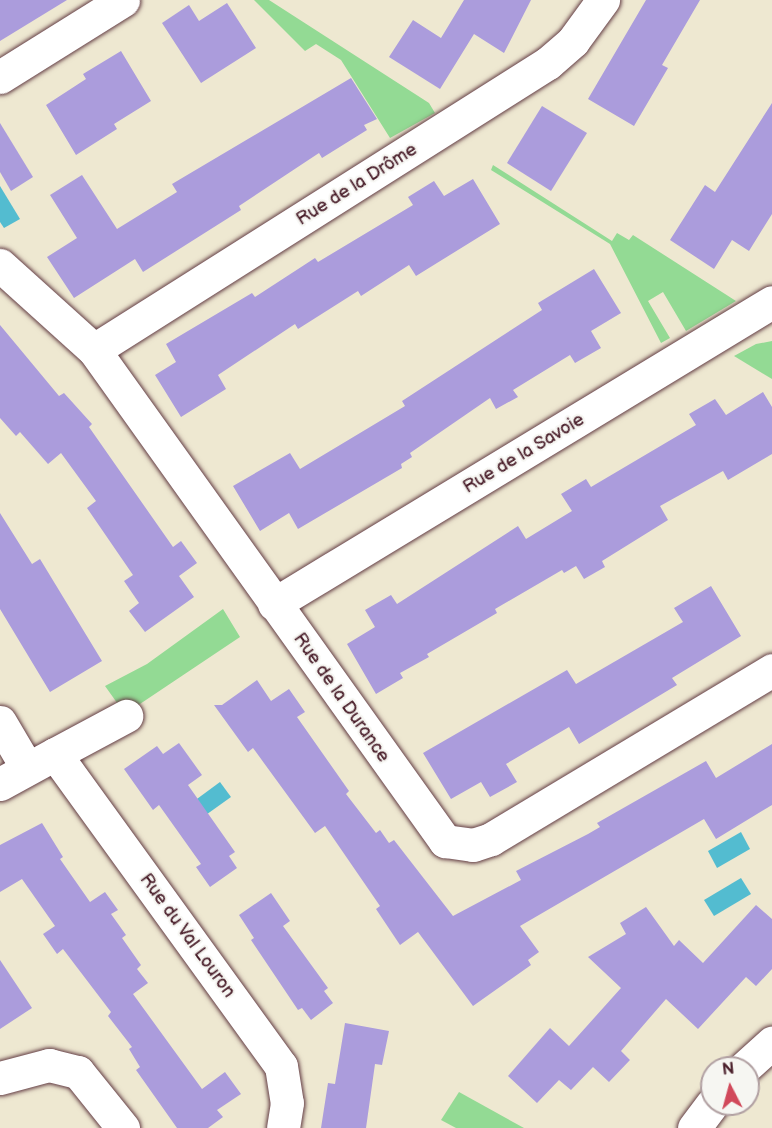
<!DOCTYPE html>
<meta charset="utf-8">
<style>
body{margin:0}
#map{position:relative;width:772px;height:1128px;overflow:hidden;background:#eee8d1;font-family:"Balsamiq Sans",sans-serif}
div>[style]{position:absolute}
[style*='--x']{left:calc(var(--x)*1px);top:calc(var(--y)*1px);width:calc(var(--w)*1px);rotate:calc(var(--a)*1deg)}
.green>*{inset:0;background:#93da94}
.water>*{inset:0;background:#53bcd0}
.building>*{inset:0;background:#ab9cdc}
.roads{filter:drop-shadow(0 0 2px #633d44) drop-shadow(0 0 2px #633d44)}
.minor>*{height:33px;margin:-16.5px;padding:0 16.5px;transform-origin:16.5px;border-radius:16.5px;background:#fff}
span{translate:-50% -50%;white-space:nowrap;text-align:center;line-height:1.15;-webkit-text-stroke:4.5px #f6f6f2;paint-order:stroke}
.street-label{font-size:18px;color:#4a1f2b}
.north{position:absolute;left:700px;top:1056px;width:60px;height:60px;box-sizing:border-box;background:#f6f6f2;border:2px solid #b1a0a2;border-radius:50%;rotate:354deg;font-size:16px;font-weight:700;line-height:24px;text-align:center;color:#4a1f2b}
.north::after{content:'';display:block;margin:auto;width:21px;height:27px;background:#d1495b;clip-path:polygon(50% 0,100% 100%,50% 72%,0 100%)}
</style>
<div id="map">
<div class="green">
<i style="clip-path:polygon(254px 0,269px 0,429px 103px,435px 113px,390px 138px,341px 60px,316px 44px,305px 51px)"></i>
<i style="clip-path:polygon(493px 165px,612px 241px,617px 233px,629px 240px,633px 235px,736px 301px,686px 331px,663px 292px,648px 301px,670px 338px,661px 343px,610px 244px,491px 170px)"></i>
<i style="clip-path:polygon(772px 341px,772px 379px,734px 356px,756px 344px)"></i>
<i style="clip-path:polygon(223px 609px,240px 637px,125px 714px,105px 686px,147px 664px)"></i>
<i style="clip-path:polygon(459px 1092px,524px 1128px,456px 1128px,441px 1120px)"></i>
</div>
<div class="water">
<i style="clip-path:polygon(0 186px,20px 219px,4px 228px,0 222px)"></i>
<i style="clip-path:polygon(220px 782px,231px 797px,196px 822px,186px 807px)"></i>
<i style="clip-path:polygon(741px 832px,750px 849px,717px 868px,708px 851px)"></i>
<i style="clip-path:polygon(741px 878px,751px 894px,714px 916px,704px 900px)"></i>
</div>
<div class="building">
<i style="clip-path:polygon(0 0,67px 0,0 41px)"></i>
<i style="clip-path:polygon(464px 0,531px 0,504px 53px,474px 34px,440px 89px,389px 57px,413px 20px,441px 38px)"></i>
<i style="clip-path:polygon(646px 0,700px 0,662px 65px,668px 68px,634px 126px,588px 99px)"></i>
<i style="clip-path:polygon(227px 3px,256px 48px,201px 83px,162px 23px,189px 5px,199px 21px)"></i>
<i style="clip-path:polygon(121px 51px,151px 101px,114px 124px,117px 129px,76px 155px,46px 105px,86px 79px,83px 74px)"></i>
<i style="clip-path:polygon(351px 78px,377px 119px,364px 125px,367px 130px,322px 158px,319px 153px,239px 206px,241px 210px,143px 272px,135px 259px,74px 298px,47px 257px,77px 238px,50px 195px,82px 175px,117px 229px,177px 192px,172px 184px)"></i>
<i style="clip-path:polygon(772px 103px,772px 214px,749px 251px,732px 240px,714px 269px,670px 240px,705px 185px,715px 192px)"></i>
<i style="clip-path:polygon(542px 106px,587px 133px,551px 191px,507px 163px)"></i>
<i style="clip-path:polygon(0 123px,33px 177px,11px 191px,0 172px)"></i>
<i style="clip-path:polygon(473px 179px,500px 224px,416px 276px,409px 265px,361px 296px,358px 291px,298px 329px,295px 324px,218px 375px,226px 389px,181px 417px,155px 375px,176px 362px,166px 344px,252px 293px,255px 297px,315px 258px,318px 262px,413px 205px,408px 197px,434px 181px,444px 196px)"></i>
<i style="clip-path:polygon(594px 269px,621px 313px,591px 331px,601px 348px,575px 363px,570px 355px,513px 390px,518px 397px,496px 409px,490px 398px,410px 453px,412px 457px,401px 464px,402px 468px,298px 529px,289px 513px,260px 531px,233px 486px,290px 453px,300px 469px,405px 406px,402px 401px,542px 310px,538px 303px)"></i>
<i style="clip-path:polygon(0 325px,59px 396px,64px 393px,92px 424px,89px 427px,173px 547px,181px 541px,197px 563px,179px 576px,194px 597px,145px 632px,129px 611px,139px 603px,124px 581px,133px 575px,87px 508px,96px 501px,61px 453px,48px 464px,20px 432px,16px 436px,0 418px)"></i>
<i style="clip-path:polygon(763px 392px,772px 407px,772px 454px,728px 480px,723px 471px,660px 506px,668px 520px,602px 561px,605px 567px,584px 579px,576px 566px,564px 573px,562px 570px,495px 609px,497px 613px,427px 654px,429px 657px,400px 673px,403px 678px,376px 694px,347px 644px,375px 627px,365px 610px,391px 595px,397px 604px,518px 526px,526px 539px,572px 511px,561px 494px,586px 479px,591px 487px,696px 425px,689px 414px,715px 399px,726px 415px)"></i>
<i style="clip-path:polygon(0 513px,32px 564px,40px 559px,102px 661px,50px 692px,0 609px)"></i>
<i style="clip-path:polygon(711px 586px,741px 636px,672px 678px,677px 685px,579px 744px,569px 727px,506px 764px,517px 782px,490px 797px,481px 782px,451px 799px,423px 753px,567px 670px,576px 684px,683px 622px,674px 608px)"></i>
<i style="clip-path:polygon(257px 680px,271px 701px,289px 689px,305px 712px,297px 717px,349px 791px,346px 794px,376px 833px,380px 830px,389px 843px,394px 840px,453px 916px,521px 880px,516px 871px,588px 834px,600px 827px,597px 823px,706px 761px,716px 778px,772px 744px,772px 805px,716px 839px,704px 819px,520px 926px,539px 952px,528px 960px,531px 965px,473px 1006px,418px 932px,400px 945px,376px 909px,380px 906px,325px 826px,315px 833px,253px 748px,248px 752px,214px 705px,222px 705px)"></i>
<i style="clip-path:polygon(179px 743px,202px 775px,188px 785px,235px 852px,229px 856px,237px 868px,210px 887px,196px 867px,201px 864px,159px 805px,153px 810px,124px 769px,157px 746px,163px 754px)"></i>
<i style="clip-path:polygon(42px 823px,63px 857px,60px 859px,90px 902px,105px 892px,118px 910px,111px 914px,126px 935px,122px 938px,141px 965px,137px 969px,148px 983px,133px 994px,202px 1089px,225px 1072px,241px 1094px,217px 1110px,223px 1117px,208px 1128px,177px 1128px,136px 1070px,140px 1067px,129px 1049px,132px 1047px,108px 1016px,111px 1012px,63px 949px,57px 954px,43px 934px,55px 926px,22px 879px,0 892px,0 845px)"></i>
<i style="clip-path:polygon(271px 893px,290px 921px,283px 926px,328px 988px,324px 991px,333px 1003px,311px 1020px,302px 1008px,298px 1010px,251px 940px,254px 938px,239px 915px)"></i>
<i style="clip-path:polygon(756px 905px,772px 919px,772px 969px,756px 986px,746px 977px,698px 1029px,666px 999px,621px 1051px,630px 1060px,609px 1082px,593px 1067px,571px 1090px,559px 1080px,537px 1103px,508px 1076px,550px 1028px,569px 1046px,621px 988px,588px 957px,626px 934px,620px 923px,646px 907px,674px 946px,679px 940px,703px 963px)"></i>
<i style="clip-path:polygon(0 960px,32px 1008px,0 1029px)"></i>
<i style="clip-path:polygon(345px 1023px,389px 1031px,382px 1065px,375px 1064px,366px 1128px,321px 1128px,328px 1083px,335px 1084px)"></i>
</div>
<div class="roads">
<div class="minor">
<i style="--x:0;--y:77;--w:145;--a:-32"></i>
<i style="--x:0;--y:265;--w:127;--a:42.1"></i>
<i style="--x:94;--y:350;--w:604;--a:54.44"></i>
<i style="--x:445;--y:841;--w:28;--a:8"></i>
<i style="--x:473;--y:845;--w:19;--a:-18"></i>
<i style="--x:491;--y:839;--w:328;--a:-31"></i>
<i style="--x:94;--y:350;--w:537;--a:-32.3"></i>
<i style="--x:548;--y:63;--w:33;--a:-41"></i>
<i style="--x:573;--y:41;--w:51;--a:-53.8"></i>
<i style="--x:274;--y:604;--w:582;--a:-31.23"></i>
<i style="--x:0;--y:722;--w:53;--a:59.6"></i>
<i style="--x:55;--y:754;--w:81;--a:-28.2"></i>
<i style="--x:0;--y:784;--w:63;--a:-28.6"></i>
<i style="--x:55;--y:754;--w:385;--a:54.1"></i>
<i style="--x:281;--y:1066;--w:37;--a:81"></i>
<i style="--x:287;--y:1103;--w:25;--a:99"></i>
<i style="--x:744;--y:1068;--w:38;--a:-42"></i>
<i style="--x:0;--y:1078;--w:51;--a:-14.9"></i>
<i style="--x:49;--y:1065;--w:30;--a:14"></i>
<i style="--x:78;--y:1072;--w:72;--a:51.2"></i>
<i style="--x:694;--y:1128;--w:30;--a:-53"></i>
</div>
</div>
<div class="street-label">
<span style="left:357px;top:185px;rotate:-32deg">Rue de la Drôme</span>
<span style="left:524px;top:454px;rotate:-31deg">Rue de la Savoie</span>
<span style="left:341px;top:698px;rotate:55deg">Rue de la Durance</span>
<span style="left:187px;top:936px;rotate:54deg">Rue du Val Louron</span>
</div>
<div class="north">N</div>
</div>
